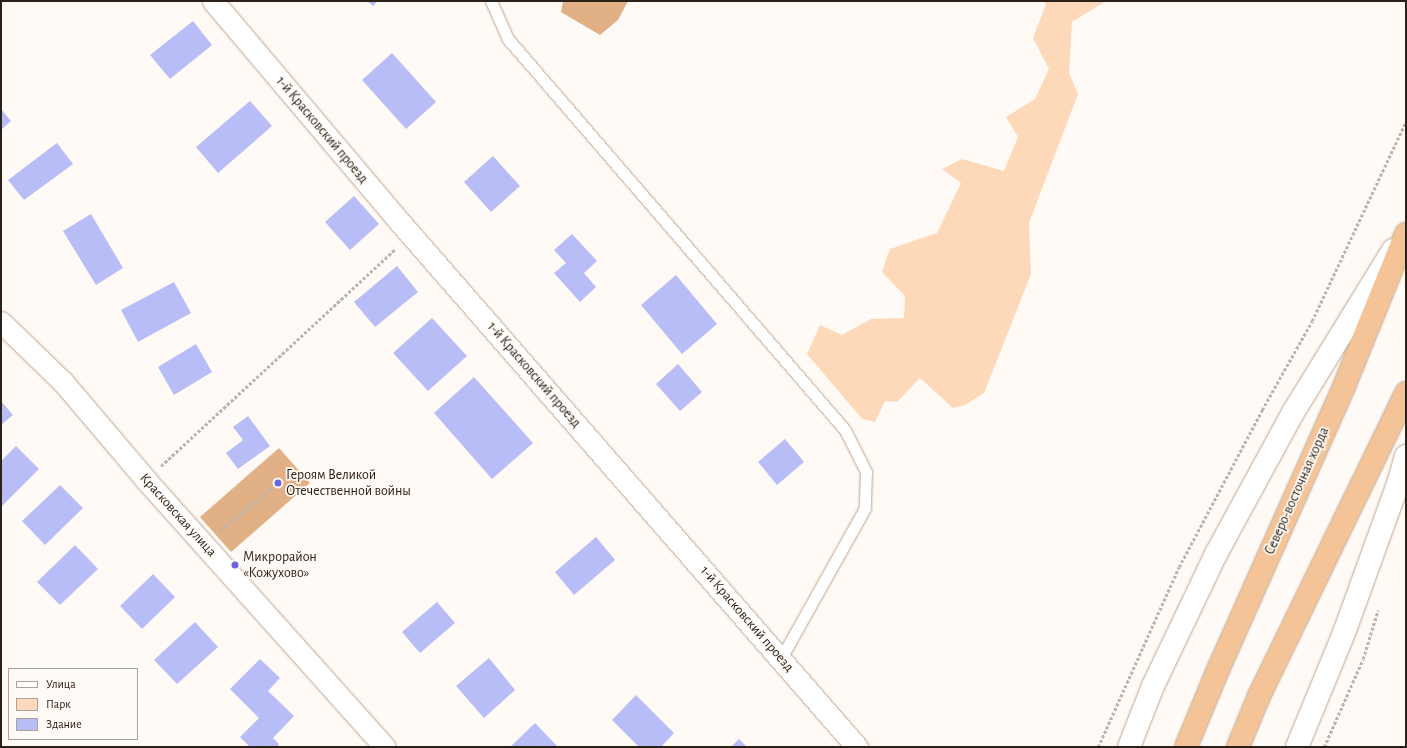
<!DOCTYPE html>
<meta charset="utf-8">
<style>
body{margin:0}
#map{position:relative;width:1407px;height:748px;overflow:hidden;background:#fffaf5;font-family:"Alegreya Sans",sans-serif}
div>[style]{position:absolute}
[style*='--x']{left:calc(var(--x)*1px);top:calc(var(--y)*1px);width:calc(var(--w)*1px);rotate:calc(var(--a)*1deg)}
.green>*{inset:0;background:#fed9b9}
.forest>*{inset:0;background:#e2b085}
.building>*{inset:0;background:#b9bdf7}
.path>*{height:2.5px;margin-top:-1.25px;transform-origin:0;background:repeating-linear-gradient(90deg,#bbb4af 0 3px,transparent 0 5px)}
.roads{filter:drop-shadow(0 0 1px #bea590) drop-shadow(0 0 1px #bea590)}
.service>*{height:11px;margin:-5.5px;padding:0 5.5px;transform-origin:5.5px;border-radius:5.5px;background:#fff}
.minor>*{height:21px;margin:-10.5px;padding:0 10.5px;transform-origin:10.5px;border-radius:10.5px;background:#fff}
.tertiary>*{height:22px;margin:-11px;padding:0 11px;transform-origin:11px;border-radius:11px;background:#fff}
.trunk>*{height:22px;margin:-11px;padding:0 11px;transform-origin:11px;border-radius:11px;background:#f4c397}
.dots>*{width:11px;height:11px;translate:-50% -50%;box-sizing:border-box;border:2px solid #fffaf5;border-radius:50%}
span{translate:-50% -50%;white-space:nowrap;text-align:center;line-height:1.15;-webkit-text-stroke:3.5px #fffaf5;paint-order:stroke}
.street-label{font-size:14px;color:#2b2119}
.poi-label{font-size:14px;color:#2b2119}
.left{translate:0 -50%;text-align:left}
.frame{position:absolute;inset:0;border:2px solid #2b2119;pointer-events:none}
.legend{position:absolute;left:8px;top:668px;width:130px;height:72px;box-sizing:border-box;background:#fffaf5;border:1px solid #aaa39d;margin:0;padding:5px 7px;list-style:none;font-size:12px;color:#2b2119}
.legend li{display:flex;align-items:center;gap:8px;height:20px}
.legend b{width:20px;border:1px solid #aaa39d}
</style>
<div id="map">
<div class="green">
<i style="clip-path:polygon(1044px 1px,1106px 1px,1072px 22px,1069px 73px,1078px 94px,1029px 223px,1031px 274px,984px 393px,965px 405px,953px 408px,920px 378px,897px 402px,885px 401px,875px 422px,862px 419px,807px 354px,820px 325px,842px 335px,871px 319px,904px 318px,905px 296px,882px 272px,890px 249px,937px 233px,961px 183px,942px 169px,962px 159px,1004px 171px,1018px 137px,1006px 117px,1035px 99px,1049px 69px,1033px 38px,1046px 4px)"></i>
</div>
<div class="forest">
<i style="clip-path:polygon(563px 1px,628px 1px,618px 20px,600px 35px,561px 12px)"></i>
<i style="clip-path:polygon(279px 448px,310px 483px,231px 552px,200px 517px)"></i>
</div>
<div class="building">
<i style="clip-path:polygon(367px 1px,378px 1px,373px 6px)"></i>
<i style="clip-path:polygon(193px 21px,212px 45px,170px 79px,150px 55px)"></i>
<i style="clip-path:polygon(392px 53px,436px 102px,406px 129px,362px 80px)"></i>
<i style="clip-path:polygon(250px 101px,272px 126px,218px 173px,196px 147px)"></i>
<i style="clip-path:polygon(1px 109px,11px 121px,1px 130px)"></i>
<i style="clip-path:polygon(57px 143px,73px 164px,24px 200px,8px 180px)"></i>
<i style="clip-path:polygon(493px 156px,520px 186px,491px 212px,464px 182px)"></i>
<i style="clip-path:polygon(354px 196px,379px 224px,350px 250px,325px 222px)"></i>
<i style="clip-path:polygon(91px 214px,123px 268px,96px 285px,63px 231px)"></i>
<i style="clip-path:polygon(572px 234px,597px 261px,584px 273px,596px 287px,580px 302px,554px 273px,566px 263px,554px 250px)"></i>
<i style="clip-path:polygon(397px 266px,418px 292px,375px 327px,354px 302px)"></i>
<i style="clip-path:polygon(676px 275px,717px 324px,682px 354px,641px 305px)"></i>
<i style="clip-path:polygon(174px 282px,191px 313px,138px 342px,121px 310px)"></i>
<i style="clip-path:polygon(432px 318px,467px 356px,428px 391px,393px 353px)"></i>
<i style="clip-path:polygon(196px 344px,212px 372px,174px 395px,158px 367px)"></i>
<i style="clip-path:polygon(678px 364px,702px 392px,680px 411px,656px 384px)"></i>
<i style="clip-path:polygon(474px 377px,533px 443px,492px 479px,434px 413px)"></i>
<i style="clip-path:polygon(1px 401px,13px 415px,1px 425px)"></i>
<i style="clip-path:polygon(248px 416px,270px 446px,238px 469px,226px 453px,243px 440px,233px 427px)"></i>
<i style="clip-path:polygon(785px 439px,804px 462px,777px 485px,758px 462px)"></i>
<i style="clip-path:polygon(16px 446px,39px 469px,2px 506px,1px 461px)"></i>
<i style="clip-path:polygon(60px 485px,83px 508px,45px 545px,22px 521px)"></i>
<i style="clip-path:polygon(596px 537px,615px 560px,574px 595px,555px 572px)"></i>
<i style="clip-path:polygon(75px 545px,98px 569px,60px 605px,37px 582px)"></i>
<i style="clip-path:polygon(153px 574px,175px 597px,142px 629px,120px 606px)"></i>
<i style="clip-path:polygon(437px 602px,455px 623px,420px 653px,402px 632px)"></i>
<i style="clip-path:polygon(195px 622px,218px 647px,177px 684px,154px 660px)"></i>
<i style="clip-path:polygon(489px 658px,515px 690px,484px 718px,456px 686px)"></i>
<i style="clip-path:polygon(260px 659px,280px 678px,268px 691px,294px 716px,273px 738px,279px 744px,277px 747px,250px 747px,240px 737px,259px 718px,230px 689px)"></i>
<i style="clip-path:polygon(636px 695px,674px 733px,661px 747px,639px 747px,612px 720px)"></i>
<i style="clip-path:polygon(535px 723px,558px 747px,510px 747px)"></i>
<i style="clip-path:polygon(739px 739px,747px 747px,731px 747px)"></i>
</div>
<div class="path">
<i style="--x:161;--y:466;--w:319;--a:-42.8"></i>
<i style="--x:220;--y:531;--w:75;--a:-39.6"></i>
<i style="--x:1098;--y:747;--w:197;--a:-65.8"></i>
<i style="--x:1179;--y:567;--w:178;--a:-62.1"></i>
<i style="--x:1262;--y:410;--w:102;--a:-60.7"></i>
<i style="--x:1312;--y:321;--w:221;--a:-64.8"></i>
<i style="--x:1324;--y:747;--w:96;--a:-66.1"></i>
<i style="--x:1363;--y:659;--w:51;--a:-73"></i>
</div>
<div class="roads">
<div class="service">
<i style="--x:491;--y:1;--w:42;--a:65.9"></i>
<i style="--x:508;--y:39;--w:516;--a:49.24"></i>
<i style="--x:845;--y:430;--w:47;--a:63.4"></i>
<i style="--x:866;--y:472;--w:36;--a:92"></i>
<i style="--x:865;--y:508;--w:172;--a:119.2"></i>
</div>
<div class="minor">
<i style="--x:213;--y:1;--w:287;--a:49.8"></i>
<i style="--x:398;--y:220;--w:699;--a:48.95"></i>
<i style="--x:1;--y:322;--w:86;--a:44.1"></i>
<i style="--x:63;--y:382;--w:128;--a:49.7"></i>
<i style="--x:146;--y:480;--w:358;--a:48.2"></i>
</div>
<div class="tertiary">
<i style="--x:1129;--y:747;--w:66;--a:-68.5"></i>
<i style="--x:1153;--y:686;--w:148;--a:-64.5"></i>
<i style="--x:1217;--y:552;--w:161;--a:-61.4"></i>
<i style="--x:1294;--y:411;--w:189;--a:-58.4"></i>
<i style="--x:1297;--y:747;--w:123;--a:-67.6"></i>
<i style="--x:1344;--y:633;--w:158;--a:-70.1"></i>
<i style="--x:1398;--y:484;--w:29;--a:-74"></i>
</div>
<div class="trunk">
<i style="--x:1186;--y:747;--w:81;--a:-67.5"></i>
<i style="--x:1217;--y:672;--w:315;--a:-66"></i>
<i style="--x:1345;--y:384;--w:162;--a:-67.9"></i>
<i style="--x:1238;--y:747;--w:55;--a:-67.6"></i>
<i style="--x:1259;--y:696;--w:337;--a:-64.1"></i>
</div>
</div>
<div class="dots">
<i style="left:278px;top:483px;background:#6a65df"></i>
<i style="left:235px;top:565px;background:#6a65df"></i>
</div>
<div class="street-label">
<span style="left:322px;top:130px;rotate:50deg">1-й Красковский проезд</span>
<span style="left:534px;top:375px;rotate:49deg">1-й Красковский проезд</span>
<span style="left:1297px;top:491px;rotate:-66deg">Северо-восточная хорда</span>
<span style="left:178px;top:515px;rotate:48deg">Красковская улица</span>
<span style="left:747px;top:619px;rotate:49deg">1-й Красковский проезд</span>
</div>
<div class="poi-label">
<span class="left" style="left:286px;top:483px">Героям Великой<br>Отечественной войны</span>
<span class="left" style="left:243px;top:565px">Микрорайон<br>«Кожухово»</span>
</div>
<div class="frame"></div>
<ul class="legend">
<li><b style="height:5px;background:#fff"></b>Улица</li>
<li><b style="height:11px;background:#fed9b9"></b>Парк</li>
<li><b style="height:11px;background:#b9bdf7"></b>Здание</li>
</ul>
</div>
